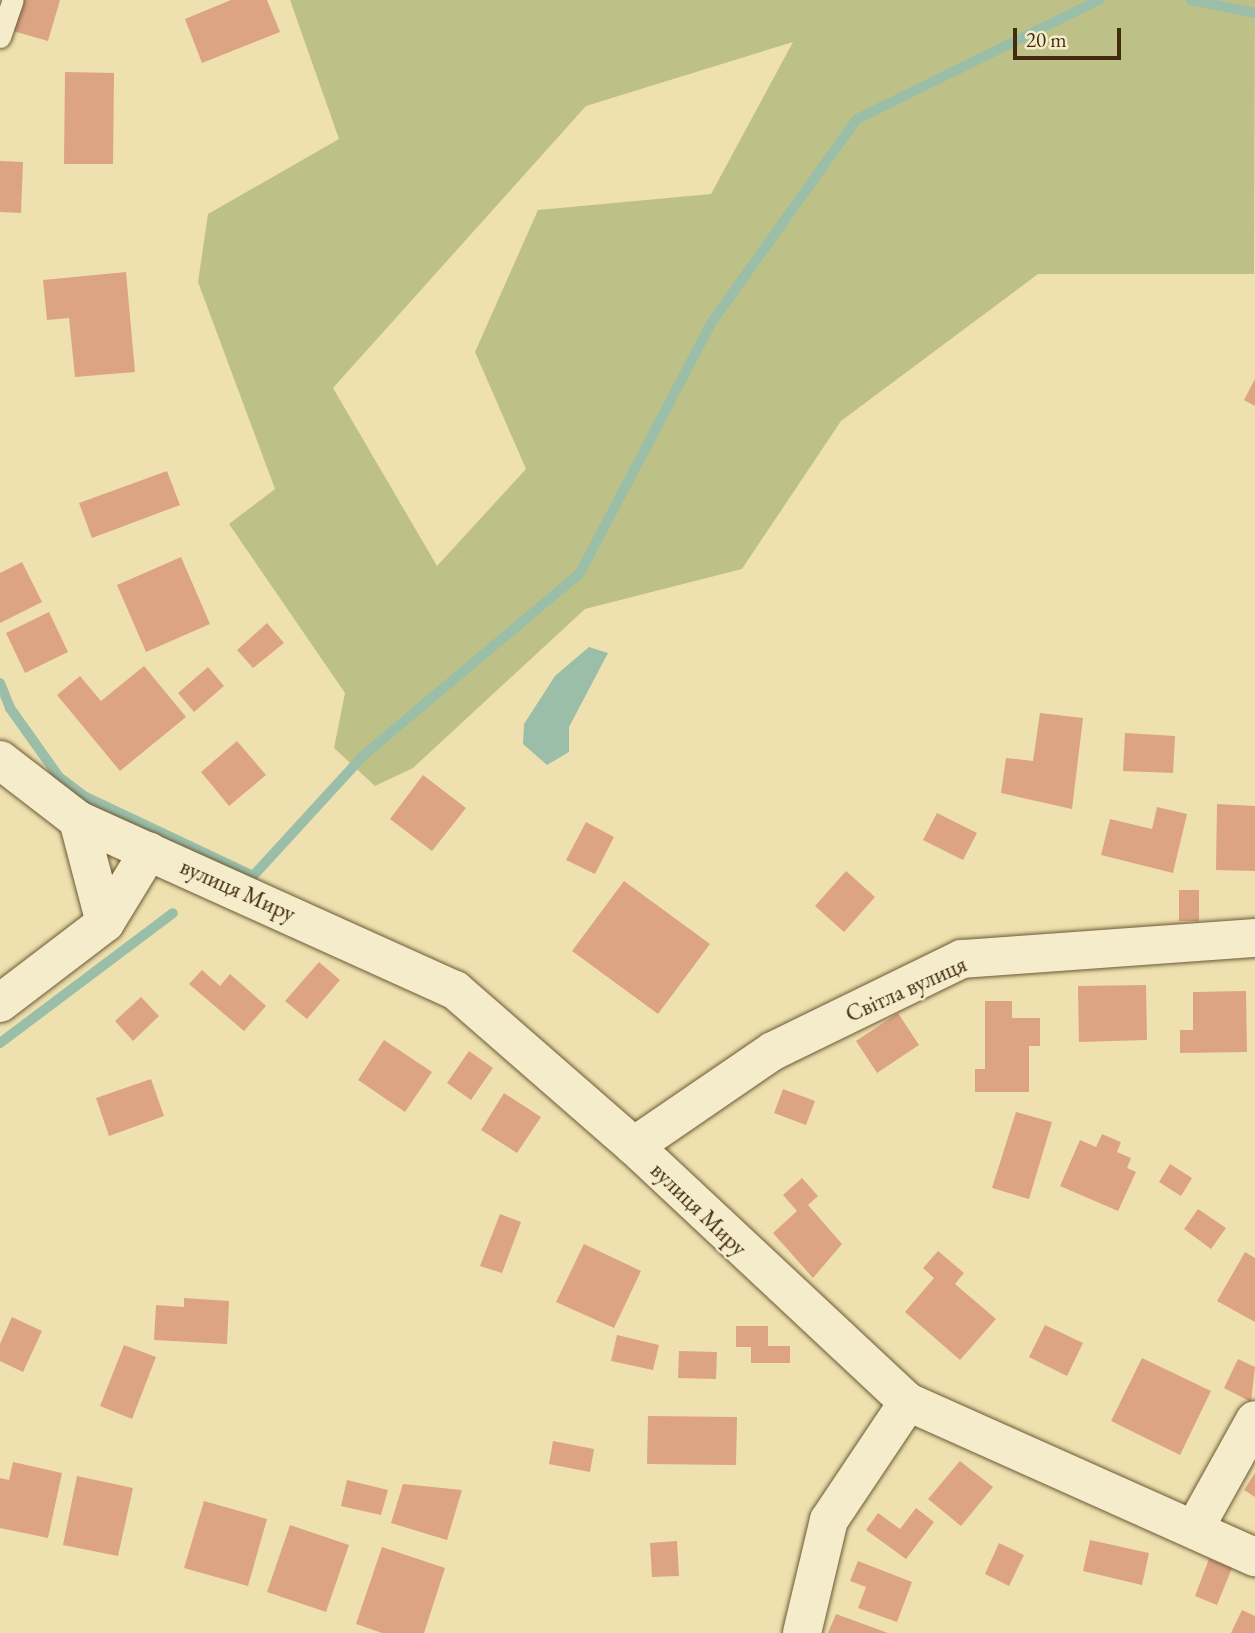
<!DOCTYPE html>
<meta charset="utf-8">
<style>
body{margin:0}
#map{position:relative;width:1255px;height:1633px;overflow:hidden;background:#efe1af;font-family:"EB Garamond",serif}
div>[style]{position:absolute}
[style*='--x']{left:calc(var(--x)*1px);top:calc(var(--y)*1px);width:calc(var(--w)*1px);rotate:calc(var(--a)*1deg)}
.green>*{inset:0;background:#bec187}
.water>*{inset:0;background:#9abea8}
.stream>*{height:10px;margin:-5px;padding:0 5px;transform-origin:5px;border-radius:5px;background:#9abea8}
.building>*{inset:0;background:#dca483}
.roads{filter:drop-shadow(0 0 2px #6d5936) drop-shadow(0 0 2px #6d5936)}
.service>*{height:21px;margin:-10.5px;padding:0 10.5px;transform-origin:10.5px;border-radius:10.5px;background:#f5eccb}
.minor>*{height:38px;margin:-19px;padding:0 19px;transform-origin:19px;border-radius:19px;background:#f5eccb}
span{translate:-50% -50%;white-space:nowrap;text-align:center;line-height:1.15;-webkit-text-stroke:5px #f5eccb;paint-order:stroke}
.street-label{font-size:23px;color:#422c0d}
.scale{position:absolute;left:1013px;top:28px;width:108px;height:32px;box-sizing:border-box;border:4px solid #422c0d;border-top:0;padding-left:9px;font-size:21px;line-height:24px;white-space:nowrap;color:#422c0d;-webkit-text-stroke:5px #f5eccb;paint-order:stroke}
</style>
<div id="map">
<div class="green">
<i style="clip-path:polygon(evenodd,290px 0,1255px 0,1254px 274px,1038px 274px,841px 421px,742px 569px,585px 609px,413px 768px,375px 786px,334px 748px,345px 693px,229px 524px,275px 489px,198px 282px,208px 214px,339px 139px,290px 0,793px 42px,711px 194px,538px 210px,475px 352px,526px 469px,437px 566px,333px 388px,586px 106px,793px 42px)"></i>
</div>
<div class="water">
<i style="clip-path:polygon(589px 647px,608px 653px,569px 727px,569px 752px,547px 765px,523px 744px,524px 724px,555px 676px)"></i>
</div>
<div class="stream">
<i style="--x:1191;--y:0;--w:65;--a:11.5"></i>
<i style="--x:0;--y:683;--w:27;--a:68"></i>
<i style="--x:10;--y:708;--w:85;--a:54.6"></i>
<i style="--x:59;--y:777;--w:34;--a:37"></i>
<i style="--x:86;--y:797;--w:185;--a:25.3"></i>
<i style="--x:253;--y:876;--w:164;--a:-47.5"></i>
<i style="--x:364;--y:755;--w:282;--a:-40.1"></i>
<i style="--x:580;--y:573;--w:284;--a:-62.3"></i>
<i style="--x:712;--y:322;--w:249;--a:-54.5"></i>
<i style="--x:857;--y:119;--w:270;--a:-26.2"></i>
<i style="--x:0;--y:1043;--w:216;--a:-36.9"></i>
</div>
<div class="building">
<i style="clip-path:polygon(23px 0,60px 0,48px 41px,13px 31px)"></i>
<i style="clip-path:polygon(231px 0,267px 0,280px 32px,202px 63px,185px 19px)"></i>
<i style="clip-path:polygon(65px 72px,114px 73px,113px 164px,64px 164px)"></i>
<i style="clip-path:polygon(0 161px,23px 162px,21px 213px,0 212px)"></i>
<i style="clip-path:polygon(126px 272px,135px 372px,75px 377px,69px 318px,47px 320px,43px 280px)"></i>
<i style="clip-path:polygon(1255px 379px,1255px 406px,1244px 400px)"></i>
<i style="clip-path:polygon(167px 471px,180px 505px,92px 538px,79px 503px)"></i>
<i style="clip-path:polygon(181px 557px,210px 624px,146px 652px,117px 585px)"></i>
<i style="clip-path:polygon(22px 562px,42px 602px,0 623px,0 573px)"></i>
<i style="clip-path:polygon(49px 612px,68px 652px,25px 673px,6px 633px)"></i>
<i style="clip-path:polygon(267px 623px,284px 643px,253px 668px,237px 650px)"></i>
<i style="clip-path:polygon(144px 666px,186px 717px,120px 771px,57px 695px,80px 676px,101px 701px)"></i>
<i style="clip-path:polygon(208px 667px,224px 686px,194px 712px,178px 693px)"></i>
<i style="clip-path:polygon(1040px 713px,1083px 718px,1072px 809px,1001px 793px,1006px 758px,1033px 761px)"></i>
<i style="clip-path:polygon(1125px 733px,1175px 736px,1173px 773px,1123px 771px)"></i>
<i style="clip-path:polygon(237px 741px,266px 775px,229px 806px,201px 772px)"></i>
<i style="clip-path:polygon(423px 775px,466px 808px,432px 851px,390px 819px)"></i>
<i style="clip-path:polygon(1217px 804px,1255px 806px,1255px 871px,1216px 870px)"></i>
<i style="clip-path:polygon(1157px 807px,1187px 814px,1173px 873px,1101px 855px,1110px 819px,1152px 829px)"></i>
<i style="clip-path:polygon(937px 813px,977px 833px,963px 860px,923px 840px)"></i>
<i style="clip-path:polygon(586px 822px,614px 837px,595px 874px,566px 860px)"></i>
<i style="clip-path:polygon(846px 871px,875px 897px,844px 932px,815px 906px)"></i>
<i style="clip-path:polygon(624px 881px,710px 944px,658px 1014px,572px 951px)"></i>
<i style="clip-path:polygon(1179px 890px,1199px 890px,1199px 921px,1179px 921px)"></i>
<i style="clip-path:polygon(319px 962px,340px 980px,307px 1019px,285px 1001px)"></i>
<i style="clip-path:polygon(202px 970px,220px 986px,230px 974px,266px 1006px,244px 1031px,189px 984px)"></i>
<i style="clip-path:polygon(1146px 985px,1147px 1040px,1079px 1042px,1078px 986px)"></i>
<i style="clip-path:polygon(1246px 991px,1247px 1052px,1180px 1053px,1180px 1030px,1193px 1030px,1193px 992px)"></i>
<i style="clip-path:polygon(141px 997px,159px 1016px,133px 1041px,115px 1021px)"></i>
<i style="clip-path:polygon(985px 1001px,1012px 1001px,1012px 1018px,1040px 1018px,1040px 1046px,1029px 1046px,1029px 1092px,975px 1092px,975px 1069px,985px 1069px)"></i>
<i style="clip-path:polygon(898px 1013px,919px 1045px,877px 1073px,856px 1041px)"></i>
<i style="clip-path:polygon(384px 1040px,432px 1072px,405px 1112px,358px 1080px)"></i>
<i style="clip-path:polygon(469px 1051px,493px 1068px,471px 1100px,447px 1083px)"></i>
<i style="clip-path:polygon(151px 1079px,164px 1116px,109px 1136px,96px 1098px)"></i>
<i style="clip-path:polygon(783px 1089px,815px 1101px,806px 1125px,774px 1113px)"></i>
<i style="clip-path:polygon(504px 1093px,541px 1117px,517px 1153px,481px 1130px)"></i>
<i style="clip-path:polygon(1016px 1112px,1052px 1122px,1029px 1199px,992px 1188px)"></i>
<i style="clip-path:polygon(1102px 1134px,1121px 1142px,1117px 1152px,1131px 1158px,1127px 1168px,1136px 1172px,1118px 1211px,1060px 1186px,1080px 1140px,1096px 1147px)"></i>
<i style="clip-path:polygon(1170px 1164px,1192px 1178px,1181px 1196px,1159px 1182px)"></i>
<i style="clip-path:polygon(802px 1178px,818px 1196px,808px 1205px,842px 1244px,813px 1278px,773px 1233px,797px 1211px,783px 1195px)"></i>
<i style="clip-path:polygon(1198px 1209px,1226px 1228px,1211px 1249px,1184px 1229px)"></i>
<i style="clip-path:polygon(500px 1214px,521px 1222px,502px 1273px,480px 1266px)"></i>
<i style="clip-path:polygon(584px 1244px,641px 1271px,614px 1328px,556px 1302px)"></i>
<i style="clip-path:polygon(938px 1251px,964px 1273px,955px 1284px,996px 1319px,960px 1360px,905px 1312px,934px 1278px,923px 1268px)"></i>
<i style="clip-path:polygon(1245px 1252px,1255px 1258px,1255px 1322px,1217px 1301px)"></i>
<i style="clip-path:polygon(184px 1298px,229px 1301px,227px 1344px,154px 1340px,156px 1305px,184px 1307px)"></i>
<i style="clip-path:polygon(12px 1317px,42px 1331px,23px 1372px,0 1361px,0 1344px)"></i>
<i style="clip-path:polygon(1045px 1325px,1083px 1343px,1067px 1376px,1029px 1357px)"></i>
<i style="clip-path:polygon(736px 1326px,768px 1326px,768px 1346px,790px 1346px,790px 1363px,751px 1363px,751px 1347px,736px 1347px)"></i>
<i style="clip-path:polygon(617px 1335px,659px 1345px,653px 1370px,611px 1361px)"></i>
<i style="clip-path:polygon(124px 1345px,156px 1357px,132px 1419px,100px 1406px)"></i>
<i style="clip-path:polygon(679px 1351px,717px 1352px,716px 1379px,678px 1378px)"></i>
<i style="clip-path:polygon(1142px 1358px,1211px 1391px,1180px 1455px,1111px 1421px)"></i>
<i style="clip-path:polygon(1238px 1359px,1255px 1367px,1251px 1402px,1224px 1388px)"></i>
<i style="clip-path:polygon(648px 1416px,737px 1417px,736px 1465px,647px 1464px)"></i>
<i style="clip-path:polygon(553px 1441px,594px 1449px,590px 1472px,549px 1464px)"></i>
<i style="clip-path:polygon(960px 1461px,993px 1487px,961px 1526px,928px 1499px)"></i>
<i style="clip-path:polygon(13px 1462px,62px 1473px,48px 1538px,0 1528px,0 1478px,9px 1480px)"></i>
<i style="clip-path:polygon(1255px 1473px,1255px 1497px,1244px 1490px)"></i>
<i style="clip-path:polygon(77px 1476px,133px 1488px,118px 1556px,63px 1545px)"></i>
<i style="clip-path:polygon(347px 1480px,388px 1490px,381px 1515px,341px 1506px)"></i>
<i style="clip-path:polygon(403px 1484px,462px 1490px,447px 1540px,391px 1523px)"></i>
<i style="clip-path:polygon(204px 1501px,267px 1519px,248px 1586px,184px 1568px)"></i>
<i style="clip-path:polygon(916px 1508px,934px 1522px,906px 1559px,866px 1530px,878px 1513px,900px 1529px)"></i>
<i style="clip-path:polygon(290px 1525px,349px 1545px,326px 1612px,267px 1592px)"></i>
<i style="clip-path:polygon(1090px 1540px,1149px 1553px,1142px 1585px,1083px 1571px)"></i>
<i style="clip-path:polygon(677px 1541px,679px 1576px,652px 1577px,650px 1543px)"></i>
<i style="clip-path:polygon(999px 1543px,1024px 1555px,1009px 1586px,985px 1574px)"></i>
<i style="clip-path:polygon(382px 1547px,445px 1568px,424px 1633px,382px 1633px,356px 1624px)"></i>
<i style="clip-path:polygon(1209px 1559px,1232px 1568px,1217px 1605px,1195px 1596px)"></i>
<i style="clip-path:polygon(858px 1561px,912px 1582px,897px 1622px,858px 1608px,866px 1587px,850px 1581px)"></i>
<i style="clip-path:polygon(1242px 1610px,1255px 1616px,1255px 1633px,1231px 1633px)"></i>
<i style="clip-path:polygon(836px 1614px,888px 1633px,828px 1633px)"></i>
</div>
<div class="roads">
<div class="service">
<i style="--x:0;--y:37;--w:39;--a:-71"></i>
</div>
<div class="minor">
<i style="--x:0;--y:760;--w:98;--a:37.6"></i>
<i style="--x:78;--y:820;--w:414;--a:24.3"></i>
<i style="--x:455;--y:990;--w:237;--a:41.1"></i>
<i style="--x:634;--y:1146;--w:375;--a:43.1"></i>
<i style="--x:908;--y:1402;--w:380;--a:24.1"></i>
<i style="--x:78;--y:820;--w:106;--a:75.3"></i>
<i style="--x:0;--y:1003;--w:132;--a:-37.3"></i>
<i style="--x:105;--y:923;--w:84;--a:-58.6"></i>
<i style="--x:634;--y:1146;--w:168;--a:-34.4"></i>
<i style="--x:773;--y:1051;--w:210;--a:-26"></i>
<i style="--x:962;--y:959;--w:294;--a:-4.1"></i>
<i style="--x:1196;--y:1526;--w:121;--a:-60.9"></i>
<i style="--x:802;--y:1633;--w:116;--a:-76.6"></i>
<i style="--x:829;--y:1520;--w:142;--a:-56.2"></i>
</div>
</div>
<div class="street-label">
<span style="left:238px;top:890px;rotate:24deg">вулиця Миру</span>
<span style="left:906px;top:989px;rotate:-24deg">Світла вулиця</span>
<span style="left:699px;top:1209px;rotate:44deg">вулиця Миру</span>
</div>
<div class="scale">20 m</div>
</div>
